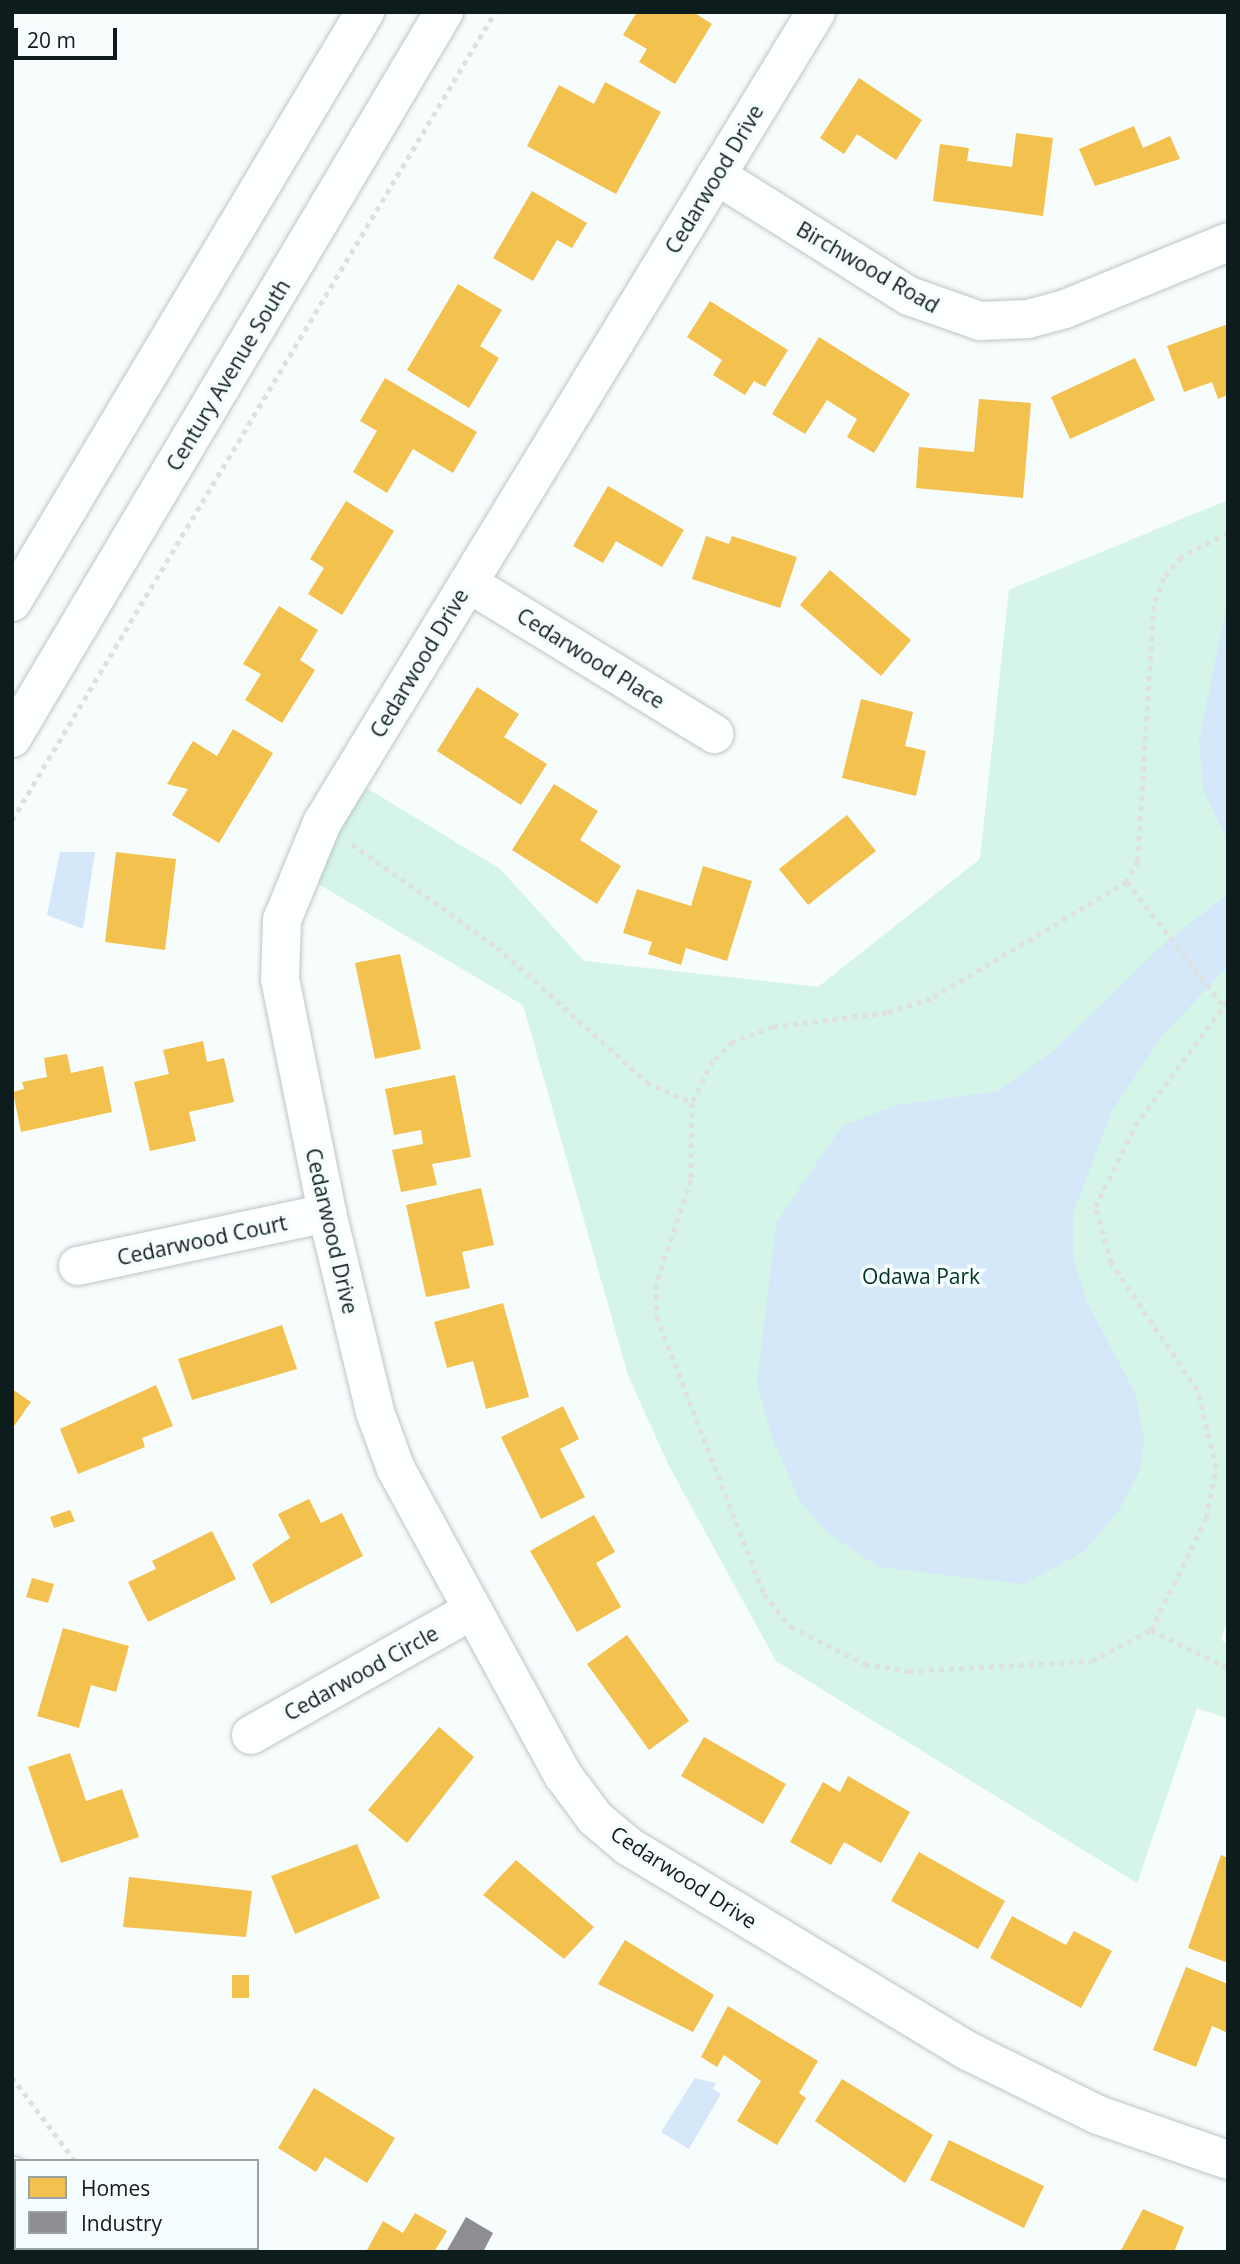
<!DOCTYPE html>
<style>
body{margin:0}
#map{position:relative;width:1240px;height:2264px;overflow:hidden;background:#f7fcfc;font-family:"Open Sans",sans-serif}
div>[style]{position:absolute}
[style*='--x']{left:calc(var(--x)*1px);top:calc(var(--y)*1px);width:calc(var(--w)*1px);rotate:calc(var(--a)*1deg)}
.green>*{inset:0;background:#d4f5e7}
.water>*{inset:0;background:#d4e8f9}
.homes>*{inset:0;background:#f2c14e}
.industry>*{inset:0;background:#8d8d92}
.path>*{height:4.5px;margin-top:-2.25px;transform-origin:0;background:repeating-linear-gradient(90deg,#dfe1e1 0 5px,transparent 0 10px)}
.roads{filter:drop-shadow(0 0 2px #bcc5c6) drop-shadow(0 0 2px #bcc5c6)}
.minor>*{height:38px;margin:-19px;padding:0 19px;transform-origin:19px;border-radius:19px;background:#feffff}
.major>*{height:38px;margin:-19px;padding:0 19px;transform-origin:19px;border-radius:19px;background:#feffff}
span{translate:-50% -50%;white-space:nowrap;text-align:center;line-height:1.15;-webkit-text-stroke:7px #f5fdfe;paint-order:stroke}
.street-label{font-size:21px;color:#0e1c1e}
.park-label{font-size:21px;color:#003321}
.frame{position:absolute;inset:0;border:14px solid #0e1c1e;pointer-events:none}
.legend{position:absolute;left:14px;top:2159px;width:245px;height:91px;box-sizing:border-box;background:#f5fdfe;border:2px solid #99a3a4;margin:0;padding:9px 12px;list-style:none;font-size:21px;color:#0e1c1e}
.legend li{display:flex;align-items:center;gap:14px;height:35px}
.legend b{width:35px;border:2px solid #99a3a4}
.scale{position:absolute;left:14px;top:28px;width:103px;height:32px;box-sizing:border-box;border:4px solid #0e1c1e;border-top:0;padding-left:9px;font-size:21px;line-height:24px;white-space:nowrap;color:#0e1c1e;-webkit-text-stroke:5px #f5fdfe;paint-order:stroke}
</style>
<div id="map">
<div class="green">
<i style="clip-path:polygon(1228px 500px,1228px 1616px,1221px 1640px,1228px 1643px,1228px 1719px,1197px 1708px,1137px 1883px,776px 1661px,668px 1464px,628px 1375px,523px 1005px,298px 872px,350px 778px,500px 869px,584px 961px,818px 987px,980px 859px,1009px 590px)"></i>
</div>
<div class="water">
<i style="clip-path:polygon(1228px 597px,1228px 842px,1203px 790px,1199px 741px)"></i>
<i style="clip-path:polygon(60px 852px,95px 852px,83px 929px,47px 915px)"></i>
<i style="clip-path:polygon(1228px 894px,1228px 966px,1162px 1036px,1112px 1111px,1073px 1214px,1073px 1256px,1087px 1302px,1135px 1393px,1144px 1438px,1141px 1468px,1120px 1509px,1084px 1552px,1023px 1584px,879px 1567px,830px 1535px,800px 1502px,771px 1435px,757px 1383px,776px 1223px,842px 1126px,897px 1105px,998px 1091px,1053px 1051px,1168px 940px)"></i>
<i style="clip-path:polygon(695px 2078px,716px 2083px,713px 2089px,721px 2094px,689px 2149px,661px 2132px)"></i>
</div>
<div class="homes">
<i style="clip-path:polygon(637px 12px,693px 12px,712px 24px,675px 84px,639px 62px,647px 49px,623px 35px)"></i>
<i style="clip-path:polygon(859px 78px,922px 120px,896px 160px,857px 134px,844px 154px,820px 138px)"></i>
<i style="clip-path:polygon(605px 82px,661px 112px,616px 194px,527px 146px,559px 85px,594px 104px)"></i>
<i style="clip-path:polygon(1134px 126px,1143px 148px,1170px 136px,1180px 159px,1095px 186px,1079px 149px)"></i>
<i style="clip-path:polygon(1016px 133px,1053px 138px,1043px 216px,933px 201px,940px 144px,969px 148px,967px 161px,1012px 167px)"></i>
<i style="clip-path:polygon(532px 191px,587px 223px,572px 248px,557px 240px,533px 281px,493px 258px)"></i>
<i style="clip-path:polygon(458px 284px,502px 310px,480px 346px,499px 358px,469px 408px,407px 370px)"></i>
<i style="clip-path:polygon(710px 301px,788px 350px,765px 387px,754px 381px,745px 395px,713px 375px,722px 360px,687px 337px)"></i>
<i style="clip-path:polygon(1228px 324px,1228px 395px,1218px 399px,1212px 382px,1184px 392px,1167px 346px)"></i>
<i style="clip-path:polygon(819px 337px,910px 394px,874px 453px,847px 437px,857px 419px,827px 400px,805px 434px,772px 414px)"></i>
<i style="clip-path:polygon(1135px 358px,1155px 400px,1070px 439px,1051px 397px)"></i>
<i style="clip-path:polygon(385px 378px,477px 432px,453px 473px,413px 449px,387px 493px,353px 472px,377px 431px,360px 421px)"></i>
<i style="clip-path:polygon(979px 399px,1031px 403px,1023px 498px,916px 488px,919px 447px,974px 452px)"></i>
<i style="clip-path:polygon(608px 486px,684px 530px,662px 567px,616px 541px,603px 563px,573px 546px)"></i>
<i style="clip-path:polygon(346px 501px,394px 531px,342px 615px,308px 594px,324px 568px,310px 559px)"></i>
<i style="clip-path:polygon(706px 536px,729px 544px,732px 536px,797px 557px,780px 608px,692px 579px)"></i>
<i style="clip-path:polygon(830px 570px,911px 640px,881px 676px,800px 605px)"></i>
<i style="clip-path:polygon(279px 606px,318px 630px,300px 660px,315px 670px,282px 723px,245px 700px,261px 674px,243px 664px)"></i>
<i style="clip-path:polygon(477px 687px,519px 714px,504px 737px,547px 764px,521px 805px,437px 751px)"></i>
<i style="clip-path:polygon(861px 699px,913px 712px,905px 746px,926px 751px,916px 796px,842px 778px)"></i>
<i style="clip-path:polygon(233px 729px,273px 753px,219px 843px,172px 815px,188px 789px,167px 784px,193px 741px,217px 756px)"></i>
<i style="clip-path:polygon(554px 784px,598px 811px,580px 840px,621px 866px,597px 904px,512px 850px)"></i>
<i style="clip-path:polygon(847px 815px,876px 851px,808px 905px,779px 869px)"></i>
<i style="clip-path:polygon(116px 852px,176px 859px,165px 950px,105px 942px)"></i>
<i style="clip-path:polygon(703px 866px,752px 881px,727px 961px,686px 948px,681px 965px,648px 954px,652px 942px,623px 933px,637px 889px,691px 906px)"></i>
<i style="clip-path:polygon(400px 954px,421px 1049px,375px 1059px,355px 963px)"></i>
<i style="clip-path:polygon(203px 1041px,207px 1062px,224px 1058px,234px 1102px,189px 1112px,196px 1141px,150px 1151px,134px 1082px,169px 1074px,163px 1050px)"></i>
<i style="clip-path:polygon(67px 1054px,71px 1073px,103px 1066px,112px 1112px,21px 1132px,13px 1092px,24px 1089px,22px 1082px,47px 1077px,44px 1058px)"></i>
<i style="clip-path:polygon(455px 1075px,471px 1157px,432px 1164px,437px 1185px,401px 1192px,392px 1150px,423px 1144px,421px 1130px,394px 1135px,385px 1089px)"></i>
<i style="clip-path:polygon(481px 1188px,494px 1245px,462px 1252px,470px 1288px,426px 1297px,406px 1205px)"></i>
<i style="clip-path:polygon(503px 1303px,529px 1397px,486px 1409px,473px 1361px,447px 1368px,434px 1322px)"></i>
<i style="clip-path:polygon(282px 1325px,297px 1369px,192px 1400px,178px 1359px)"></i>
<i style="clip-path:polygon(156px 1385px,173px 1426px,142px 1438px,145px 1447px,78px 1474px,60px 1429px)"></i>
<i style="clip-path:polygon(12px 1389px,31px 1402px,12px 1429px)"></i>
<i style="clip-path:polygon(563px 1406px,579px 1439px,560px 1449px,585px 1497px,541px 1519px,501px 1437px)"></i>
<i style="clip-path:polygon(309px 1499px,321px 1523px,342px 1513px,363px 1556px,271px 1604px,252px 1564px,290px 1538px,278px 1514px)"></i>
<i style="clip-path:polygon(70px 1510px,75px 1521px,54px 1528px,50px 1517px)"></i>
<i style="clip-path:polygon(594px 1515px,615px 1552px,596px 1563px,621px 1607px,577px 1632px,530px 1551px)"></i>
<i style="clip-path:polygon(212px 1531px,236px 1579px,148px 1622px,128px 1582px,156px 1569px,152px 1561px)"></i>
<i style="clip-path:polygon(32px 1578px,54px 1584px,48px 1603px,26px 1597px)"></i>
<i style="clip-path:polygon(63px 1628px,129px 1646px,116px 1692px,91px 1685px,79px 1728px,37px 1716px)"></i>
<i style="clip-path:polygon(627px 1635px,689px 1721px,649px 1750px,587px 1664px)"></i>
<i style="clip-path:polygon(439px 1727px,474px 1757px,407px 1843px,368px 1810px)"></i>
<i style="clip-path:polygon(704px 1737px,786px 1784px,763px 1824px,681px 1776px)"></i>
<i style="clip-path:polygon(70px 1753px,86px 1801px,122px 1789px,139px 1837px,61px 1863px,28px 1767px)"></i>
<i style="clip-path:polygon(848px 1776px,910px 1812px,881px 1863px,844px 1842px,831px 1865px,790px 1842px,823px 1782px,840px 1792px)"></i>
<i style="clip-path:polygon(357px 1844px,380px 1898px,295px 1934px,271px 1876px)"></i>
<i style="clip-path:polygon(919px 1852px,1005px 1901px,978px 1949px,891px 1901px)"></i>
<i style="clip-path:polygon(1221px 1855px,1228px 1858px,1228px 1963px,1188px 1948px)"></i>
<i style="clip-path:polygon(516px 1860px,594px 1927px,564px 1959px,483px 1895px)"></i>
<i style="clip-path:polygon(129px 1877px,252px 1891px,246px 1937px,123px 1927px)"></i>
<i style="clip-path:polygon(1012px 1916px,1066px 1945px,1074px 1931px,1112px 1951px,1081px 2008px,990px 1958px)"></i>
<i style="clip-path:polygon(625px 1940px,714px 1995px,693px 2032px,598px 1984px)"></i>
<i style="clip-path:polygon(1186px 1967px,1228px 1984px,1228px 2033px,1212px 2026px,1196px 2067px,1153px 2050px)"></i>
<i style="clip-path:polygon(232px 1975px,249px 1975px,249px 1998px,232px 1998px)"></i>
<i style="clip-path:polygon(728px 2006px,818px 2061px,799px 2093px,806px 2098px,777px 2145px,737px 2121px,761px 2081px,724px 2055px,717px 2067px,701px 2057px)"></i>
<i style="clip-path:polygon(842px 2079px,933px 2135px,905px 2183px,815px 2121px)"></i>
<i style="clip-path:polygon(314px 2088px,395px 2138px,367px 2183px,325px 2157px,316px 2172px,278px 2148px)"></i>
<i style="clip-path:polygon(949px 2140px,1044px 2186px,1024px 2228px,930px 2180px)"></i>
<i style="clip-path:polygon(1143px 2209px,1184px 2227px,1174px 2252px,1120px 2252px)"></i>
<i style="clip-path:polygon(415px 2213px,447px 2231px,434px 2252px,366px 2252px,383px 2221px,403px 2233px)"></i>
</div>
<div class="industry">
<i style="clip-path:polygon(466px 2217px,493px 2233px,483px 2252px,446px 2252px)"></i>
</div>
<div class="path">
<i style="--x:1228;--y:533;--w:53;--a:152.9"></i>
<i style="--x:1181;--y:557;--w:27;--a:129"></i>
<i style="--x:1164;--y:578;--w:30;--a:110"></i>
<i style="--x:1154;--y:606;--w:256;--a:93.6"></i>
<i style="--x:1138;--y:861;--w:24;--a:118"></i>
<i style="--x:1127;--y:882;--w:228;--a:149.2"></i>
<i style="--x:931;--y:999;--w:46;--a:162.3"></i>
<i style="--x:887;--y:1013;--w:115;--a:173"></i>
<i style="--x:773;--y:1027;--w:43;--a:159.4"></i>
<i style="--x:733;--y:1042;--w:28;--a:136"></i>
<i style="--x:713;--y:1061;--w:47;--a:116.6"></i>
<i style="--x:692;--y:1103;--w:77;--a:90.7"></i>
<i style="--x:691;--y:1180;--w:111;--a:108.4"></i>
<i style="--x:656;--y:1285;--w:32;--a:88"></i>
<i style="--x:657;--y:1317;--w:297;--a:68.9"></i>
<i style="--x:764;--y:1594;--w:43;--a:50.7"></i>
<i style="--x:791;--y:1627;--w:83;--a:26.6"></i>
<i style="--x:865;--y:1664;--w:45;--a:9"></i>
<i style="--x:909;--y:1671;--w:183;--a:-3.1"></i>
<i style="--x:1092;--y:1661;--w:67;--a:-27.7"></i>
<i style="--x:1151;--y:1630;--w:125;--a:-63.8"></i>
<i style="--x:1206;--y:1518;--w:51;--a:-78.7"></i>
<i style="--x:1216;--y:1468;--w:80;--a:-103.7"></i>
<i style="--x:1197;--y:1390;--w:153;--a:-124.1"></i>
<i style="--x:1111;--y:1263;--w:58;--a:-105.9"></i>
<i style="--x:1095;--y:1207;--w:90;--a:-63.7"></i>
<i style="--x:1135;--y:1126;--w:157;--a:-53.6"></i>
<i style="--x:12;--y:820;--w:941;--a:-59.13"></i>
<i style="--x:352;--y:844;--w:178;--a:35.4"></i>
<i style="--x:497;--y:947;--w:202;--a:42"></i>
<i style="--x:647;--y:1082;--w:50;--a:25"></i>
<i style="--x:1127;--y:882;--w:156;--a:52"></i>
<i style="--x:1151;--y:1630;--w:86;--a:26.3"></i>
<i style="--x:12;--y:2077;--w:105;--a:53.1"></i>
<i style="--x:143;--y:2248;--w:5;--a:53"></i>
</div>
<div class="roads">
<div class="minor">
<i style="--x:816;--y:12;--w:950;--a:121.35"></i>
<i style="--x:322;--y:823;--w:105;--a:112.4"></i>
<i style="--x:282;--y:920;--w:59;--a:91.9"></i>
<i style="--x:280;--y:979;--w:239;--a:78.6"></i>
<i style="--x:327;--y:1213;--w:205;--a:76.4"></i>
<i style="--x:375;--y:1412;--w:61;--a:69.8"></i>
<i style="--x:396;--y:1469;--w:349;--a:61.4"></i>
<i style="--x:563;--y:1775;--w:54;--a:53.3"></i>
<i style="--x:595;--y:1818;--w:43;--a:40.3"></i>
<i style="--x:628;--y:1846;--w:397;--a:31.1"></i>
<i style="--x:968;--y:2051;--w:145;--a:26.2"></i>
<i style="--x:1098;--y:2115;--w:138;--a:19.1"></i>
<i style="--x:716;--y:175;--w:228;--a:32.1"></i>
<i style="--x:909;--y:296;--w:75;--a:19.4"></i>
<i style="--x:980;--y:321;--w:48;--a:-2.4"></i>
<i style="--x:1028;--y:319;--w:38;--a:-15"></i>
<i style="--x:1065;--y:309;--w:176;--a:-22.3"></i>
<i style="--x:468;--y:583;--w:289;--a:31.5"></i>
<i style="--x:78;--y:1266;--w:255;--a:-12"></i>
<i style="--x:251;--y:1735;--w:253;--a:-29.4"></i>
</div>
<div class="major">
<i style="--x:12;--y:602;--w:688;--a:-59.11"></i>
<i style="--x:12;--y:738;--w:845;--a:-59.25"></i>
<i style="--x:12;--y:2176;--w:6;--a:45"></i>
<i style="--x:70;--y:2248;--w:5;--a:53"></i>
</div>
</div>
<div class="street-label">
<span style="left:714px;top:179px;rotate:-59deg">Cedarwood Drive</span>
<span style="left:868px;top:267px;rotate:30deg">Birchwood Road</span>
<span style="left:228px;top:375px;rotate:-59deg">Century Avenue South</span>
<span style="left:591px;top:658px;rotate:32deg">Cedarwood Place</span>
<span style="left:419px;top:663px;rotate:-59deg">Cedarwood Drive</span>
<span style="left:332px;top:1231px;rotate:77deg">Cedarwood Drive</span>
<span style="left:202px;top:1240px;rotate:-12deg">Cedarwood Court</span>
<span style="left:361px;top:1673px;rotate:-29deg">Cedarwood Circle</span>
<span style="left:684px;top:1877px;rotate:33deg">Cedarwood Drive</span>
</div>
<div class="park-label">
<span style="left:921px;top:1276px">Odawa Park</span>
</div>
<div class="frame"></div>
<ul class="legend">
<li><b style="height:19px;background:#f2c14e"></b>Homes</li>
<li><b style="height:19px;background:#8d8d92"></b>Industry</li>
</ul>
<div class="scale">20 m</div>
</div>
